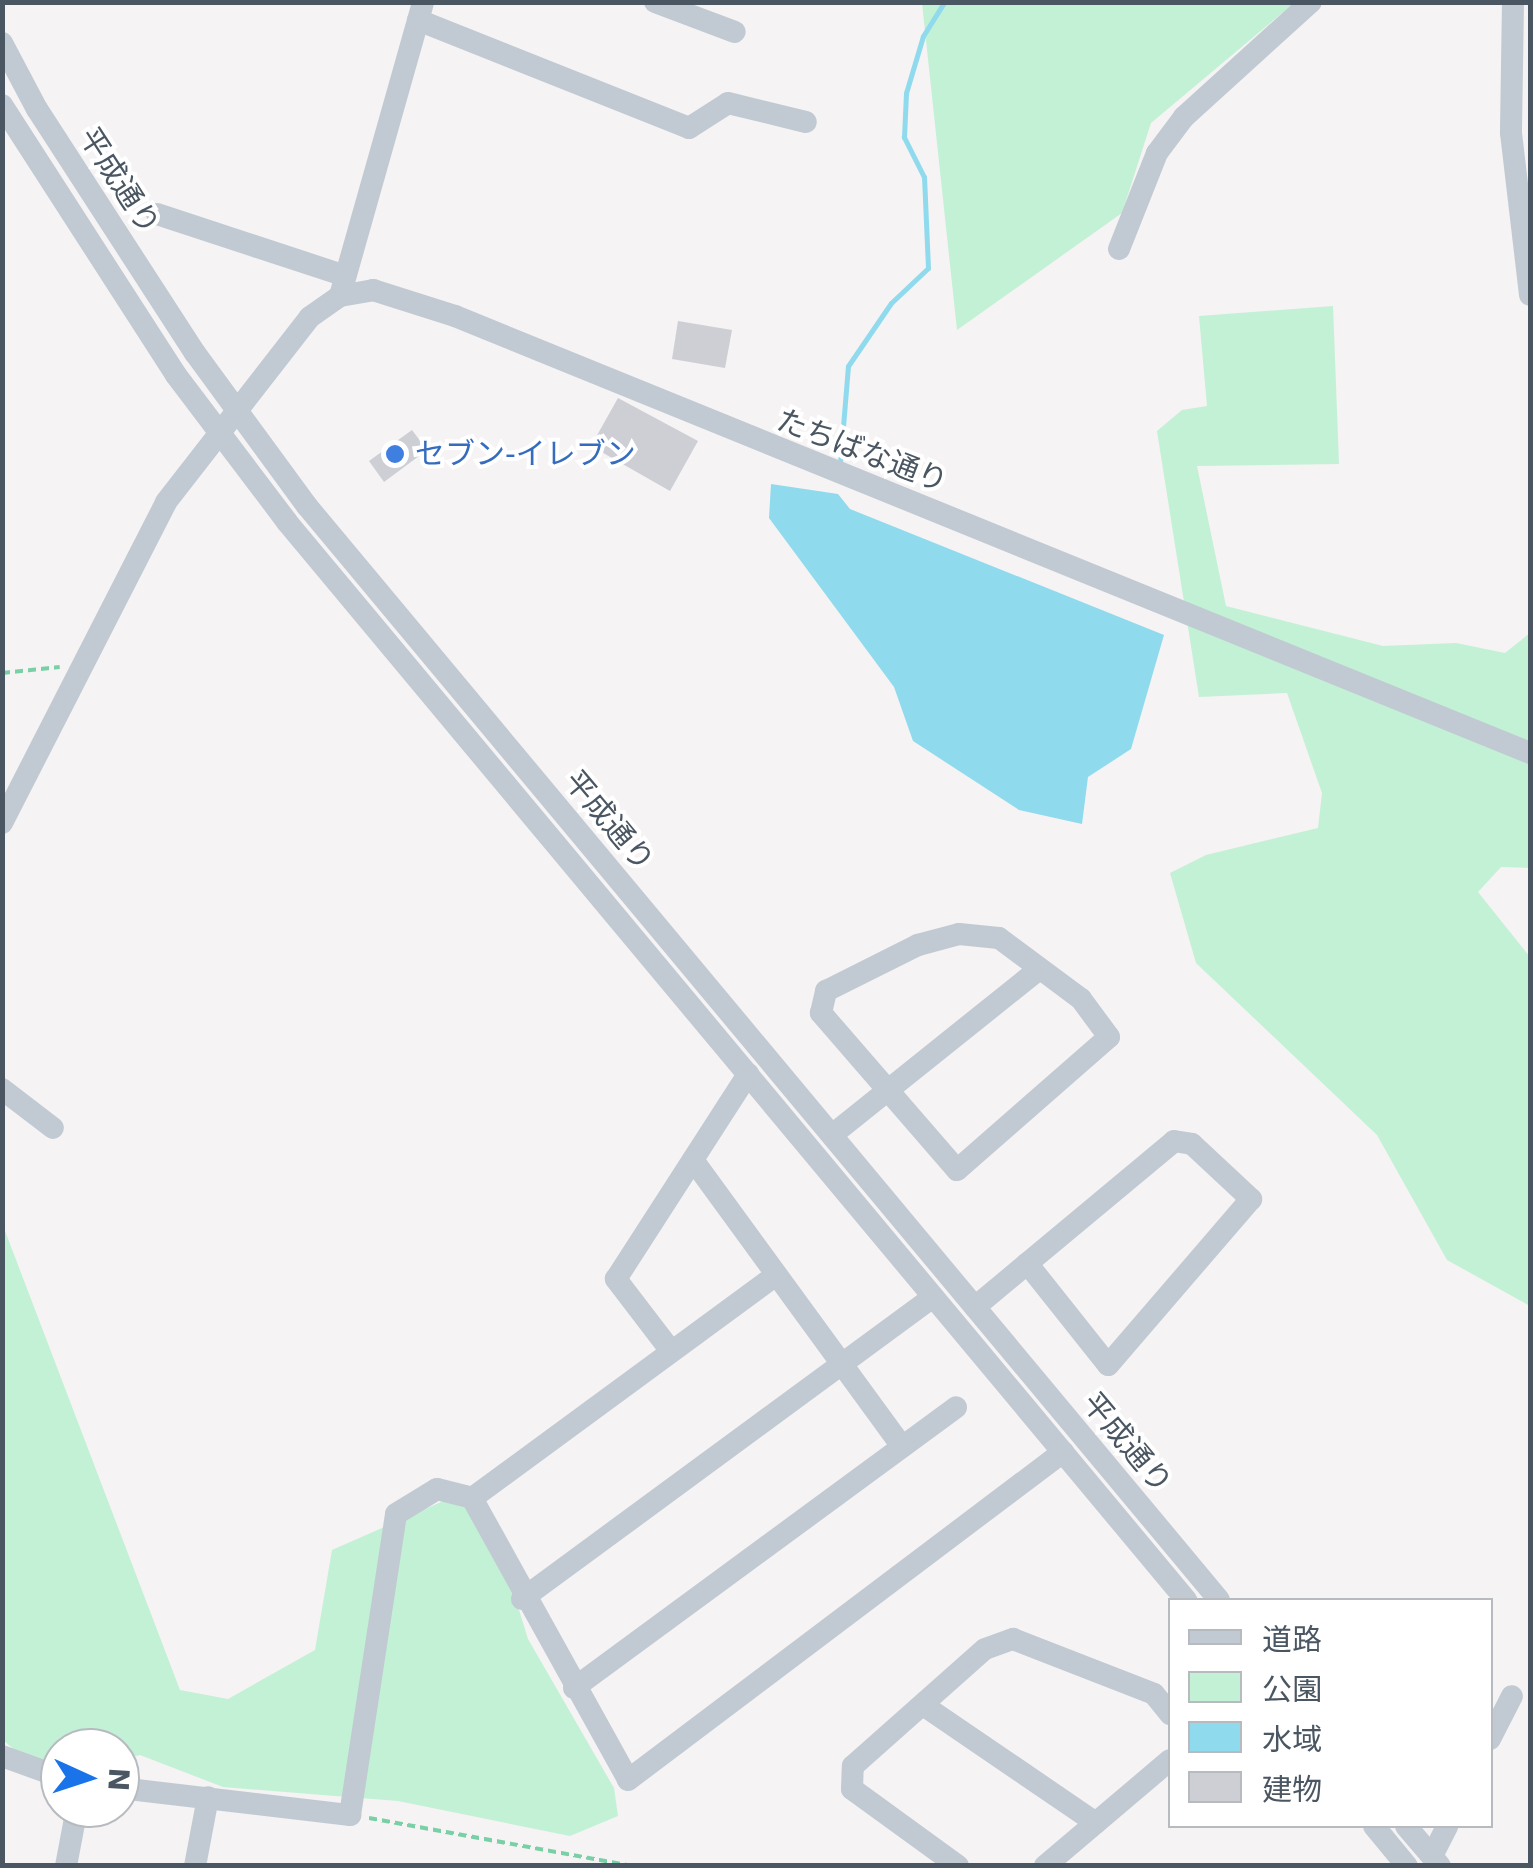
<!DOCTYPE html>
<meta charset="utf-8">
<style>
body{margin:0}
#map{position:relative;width:1533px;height:1868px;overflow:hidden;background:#f5f3f3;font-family:"DejaVu Sans","Noto Sans JP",sans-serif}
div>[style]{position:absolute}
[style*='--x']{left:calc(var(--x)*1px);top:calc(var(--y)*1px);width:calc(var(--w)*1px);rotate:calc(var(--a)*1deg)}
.green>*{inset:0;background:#c3f1d5}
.water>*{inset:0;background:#90daee}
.stream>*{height:5px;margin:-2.5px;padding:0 2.5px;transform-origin:2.5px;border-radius:2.5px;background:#90daee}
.building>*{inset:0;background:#cdcfd5}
.path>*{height:4px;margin-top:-2px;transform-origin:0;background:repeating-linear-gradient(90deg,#7ad0a6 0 8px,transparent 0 13px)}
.minor>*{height:22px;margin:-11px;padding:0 11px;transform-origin:11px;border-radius:11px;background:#c1cad2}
.dots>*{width:28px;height:28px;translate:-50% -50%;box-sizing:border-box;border:5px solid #fff;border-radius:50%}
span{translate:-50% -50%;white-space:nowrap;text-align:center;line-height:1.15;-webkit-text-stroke:8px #fff;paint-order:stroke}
.street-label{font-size:30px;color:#4a5661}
.shop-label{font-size:30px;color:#366cbe}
.left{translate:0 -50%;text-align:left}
.frame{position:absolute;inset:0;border:5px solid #4a5661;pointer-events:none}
.legend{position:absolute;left:1168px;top:1598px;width:325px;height:230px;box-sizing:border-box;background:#fff;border:2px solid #b7bbc0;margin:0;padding:12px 18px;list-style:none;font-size:30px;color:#4a5661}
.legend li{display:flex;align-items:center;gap:20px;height:50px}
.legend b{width:50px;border:2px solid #b7bbc0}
.north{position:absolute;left:40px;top:1728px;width:100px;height:100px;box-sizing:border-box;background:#fff;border:2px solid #b7bbc0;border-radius:50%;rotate:93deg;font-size:28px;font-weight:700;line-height:40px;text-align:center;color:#4a5661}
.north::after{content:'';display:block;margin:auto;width:35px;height:45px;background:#1a73e8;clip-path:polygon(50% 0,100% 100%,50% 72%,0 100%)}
</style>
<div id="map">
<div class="green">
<i style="clip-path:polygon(922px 3px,1294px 3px,1151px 123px,1122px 213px,957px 330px)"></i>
<i style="clip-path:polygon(1333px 306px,1339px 464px,1197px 466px,1226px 606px,1383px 646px,1456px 643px,1505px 653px,1530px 633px,1530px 868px,1501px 867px,1478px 892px,1530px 957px,1530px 1306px,1447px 1260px,1377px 1135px,1196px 963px,1170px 873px,1206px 855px,1318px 828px,1322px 793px,1287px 693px,1199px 697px,1157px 431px,1182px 410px,1207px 406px,1199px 316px)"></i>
<i style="clip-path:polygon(2px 1223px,180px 1690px,228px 1699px,315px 1650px,332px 1550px,457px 1495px,504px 1562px,528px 1639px,614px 1788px,618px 1816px,570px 1836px,398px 1801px,223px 1787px,140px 1755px,120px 1760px,120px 1748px,60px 1748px,60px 1773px,45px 1776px,3px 1740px)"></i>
</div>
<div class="water">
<i style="clip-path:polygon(771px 484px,838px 494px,850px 509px,1164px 635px,1131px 749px,1088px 777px,1082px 824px,1019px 810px,913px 741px,894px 687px,769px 518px)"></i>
</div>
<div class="stream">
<i style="--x:840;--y:463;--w:97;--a:-85.3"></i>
<i style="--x:848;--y:366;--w:76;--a:-55.7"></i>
<i style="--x:891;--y:303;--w:51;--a:-43.4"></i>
<i style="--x:928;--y:268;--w:91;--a:-92.5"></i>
<i style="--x:924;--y:177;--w:45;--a:-116.6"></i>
<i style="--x:904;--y:137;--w:44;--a:-87.4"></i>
<i style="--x:906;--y:93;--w:59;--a:-73.4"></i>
<i style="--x:923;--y:36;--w:40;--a:-58"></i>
</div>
<div class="building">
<i style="clip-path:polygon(678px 321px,732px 330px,725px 368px,672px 359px)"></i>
<i style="clip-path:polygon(618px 398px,698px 441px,670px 491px,591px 446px)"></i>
<i style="clip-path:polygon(412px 430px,427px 450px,384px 482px,369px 461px)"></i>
</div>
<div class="path">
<i style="--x:2;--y:673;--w:58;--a:-5.9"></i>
<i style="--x:369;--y:1818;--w:268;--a:10.3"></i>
</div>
<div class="minor">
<i style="--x:655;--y:2;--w:85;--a:20.6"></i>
<i style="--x:1513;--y:2;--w:131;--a:90.9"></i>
<i style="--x:1511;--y:133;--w:163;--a:83.3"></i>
<i style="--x:418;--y:20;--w:292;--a:21.7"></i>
<i style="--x:689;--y:128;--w:46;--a:-32.7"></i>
<i style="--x:728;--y:103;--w:80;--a:13.7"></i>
<i style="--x:2;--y:43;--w:75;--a:62.1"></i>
<i style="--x:37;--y:109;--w:291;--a:57.1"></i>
<i style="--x:195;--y:353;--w:190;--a:53.8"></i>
<i style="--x:307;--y:506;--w:1424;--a:50.18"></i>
<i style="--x:2;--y:105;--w:321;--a:57.2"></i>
<i style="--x:176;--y:375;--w:184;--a:52.9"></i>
<i style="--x:287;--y:522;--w:1404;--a:50.17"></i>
<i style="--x:157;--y:214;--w:195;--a:18.2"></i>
<i style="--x:1119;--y:249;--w:103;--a:-68.4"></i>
<i style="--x:1157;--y:153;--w:45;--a:-53.1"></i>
<i style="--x:1184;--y:117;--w:171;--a:-42.2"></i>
<i style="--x:340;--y:296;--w:305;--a:-74.2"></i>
<i style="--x:2;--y:823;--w:360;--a:-62.9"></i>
<i style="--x:166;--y:502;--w:234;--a:-52.1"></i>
<i style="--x:310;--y:317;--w:37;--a:-35"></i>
<i style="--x:340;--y:296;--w:34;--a:-10"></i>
<i style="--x:373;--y:290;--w:86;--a:17.6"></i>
<i style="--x:455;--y:316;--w:1160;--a:22.12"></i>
<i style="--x:959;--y:934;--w:40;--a:5.7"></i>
<i style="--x:999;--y:938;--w:102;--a:36.6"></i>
<i style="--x:1081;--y:999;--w:47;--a:53.6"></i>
<i style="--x:1109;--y:1037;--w:202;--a:138.8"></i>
<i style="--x:957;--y:1170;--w:208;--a:-130.9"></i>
<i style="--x:821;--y:1013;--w:23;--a:-77"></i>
<i style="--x:826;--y:991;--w:103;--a:-26.6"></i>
<i style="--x:918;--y:945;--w:42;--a:-15"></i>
<i style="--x:2;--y:1089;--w:64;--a:37.4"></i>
<i style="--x:832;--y:1135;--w:265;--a:-38.7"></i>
<i style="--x:693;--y:1160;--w:355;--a:53.9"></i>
<i style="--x:776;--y:1275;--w:377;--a:143.7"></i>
<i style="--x:472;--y:1498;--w:322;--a:61"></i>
<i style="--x:628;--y:1780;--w:545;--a:-37.02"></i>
<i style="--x:975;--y:1307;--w:259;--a:-39.8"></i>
<i style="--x:1174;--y:1141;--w:18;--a:9"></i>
<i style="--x:1192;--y:1144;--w:81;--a:43"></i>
<i style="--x:1251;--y:1199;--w:219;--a:130.7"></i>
<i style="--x:1108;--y:1365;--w:130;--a:-128.5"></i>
<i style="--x:671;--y:1351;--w:91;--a:-127.4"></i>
<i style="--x:616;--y:1279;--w:244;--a:-57.2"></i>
<i style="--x:522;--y:1599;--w:510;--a:-36.31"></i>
<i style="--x:574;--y:1688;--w:474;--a:-36.3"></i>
<i style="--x:923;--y:1705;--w:209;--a:34.3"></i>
<i style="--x:1490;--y:1739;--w:48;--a:-62.9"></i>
<i style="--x:2;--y:1756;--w:62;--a:19.9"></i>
<i style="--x:120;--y:1788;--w:232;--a:6.7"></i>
<i style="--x:350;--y:1815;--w:304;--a:-81.3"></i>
<i style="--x:396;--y:1514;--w:48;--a:-31.4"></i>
<i style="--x:437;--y:1489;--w:36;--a:14"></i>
<i style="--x:1374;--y:1826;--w:52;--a:50.5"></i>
<i style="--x:1406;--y:1826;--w:52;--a:49.6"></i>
<i style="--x:1432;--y:1856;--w:34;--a:-63"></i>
<i style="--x:66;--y:1866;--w:59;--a:-79.3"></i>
<i style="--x:195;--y:1866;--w:70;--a:-79.3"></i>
<i style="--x:958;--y:1866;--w:131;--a:-144"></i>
<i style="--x:852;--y:1789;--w:23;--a:-88"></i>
<i style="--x:853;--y:1766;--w:176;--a:-41.6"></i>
<i style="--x:985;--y:1649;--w:30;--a:-20"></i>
<i style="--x:1013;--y:1639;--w:151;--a:21.3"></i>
<i style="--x:1154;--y:1694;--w:26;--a:51"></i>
<i style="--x:1045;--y:1866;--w:164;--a:-40.3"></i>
</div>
<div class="dots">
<i style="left:395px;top:454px;background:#3f7fe0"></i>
</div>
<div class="street-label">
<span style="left:119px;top:181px;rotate:57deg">平成通り</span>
<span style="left:862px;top:451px;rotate:21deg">たちばな通り</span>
<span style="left:609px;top:821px;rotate:50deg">平成通り</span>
<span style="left:1127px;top:1443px;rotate:50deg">平成通り</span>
</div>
<div class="shop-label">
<span class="left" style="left:415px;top:454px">セブン-イレブン</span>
</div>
<div class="frame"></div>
<ul class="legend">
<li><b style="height:12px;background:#c1cad2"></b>道路</li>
<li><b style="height:28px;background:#c3f1d5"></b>公園</li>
<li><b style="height:28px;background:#90daee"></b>水域</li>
<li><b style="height:28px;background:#cdcfd5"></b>建物</li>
</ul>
<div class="north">N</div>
</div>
